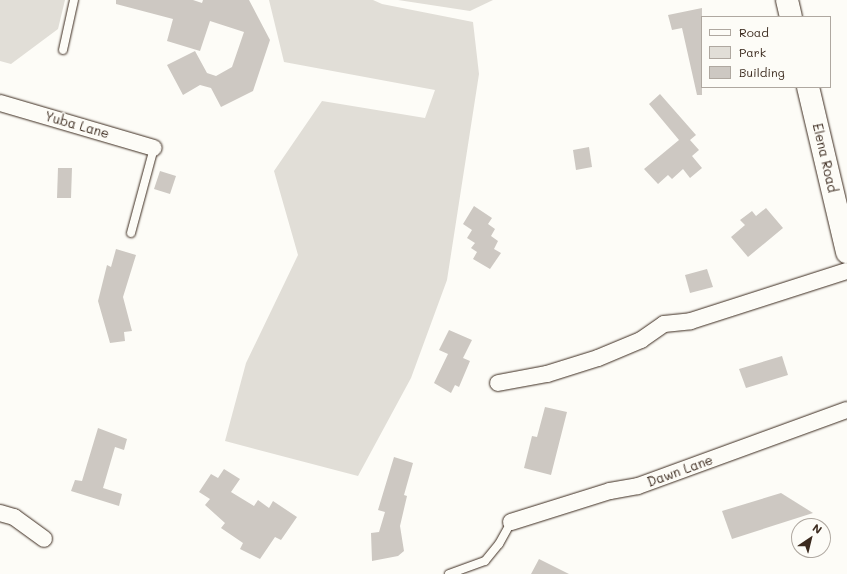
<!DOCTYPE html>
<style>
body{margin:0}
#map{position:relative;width:847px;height:574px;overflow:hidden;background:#fdfcf7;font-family:Mali,sans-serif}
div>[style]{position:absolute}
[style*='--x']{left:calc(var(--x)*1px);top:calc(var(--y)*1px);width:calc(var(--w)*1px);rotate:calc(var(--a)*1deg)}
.green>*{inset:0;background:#e1ded7}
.building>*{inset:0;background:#cdc8c2}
.roads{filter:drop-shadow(0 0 1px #3b2a1e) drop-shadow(0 0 1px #3b2a1e)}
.lane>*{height:8px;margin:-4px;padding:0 4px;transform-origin:4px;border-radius:4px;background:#fdfcf7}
.street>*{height:16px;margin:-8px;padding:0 8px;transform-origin:8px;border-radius:8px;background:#fdfcf7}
.secondary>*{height:22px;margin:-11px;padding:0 11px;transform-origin:11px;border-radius:11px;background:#fdfcf7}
span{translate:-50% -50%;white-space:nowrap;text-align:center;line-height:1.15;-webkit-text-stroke:3px #fdfcf7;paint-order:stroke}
.street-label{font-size:13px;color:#3b2a1e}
.legend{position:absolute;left:701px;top:16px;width:130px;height:72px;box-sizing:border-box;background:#fdfcf7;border:1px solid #afa8a0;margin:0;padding:5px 7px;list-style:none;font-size:12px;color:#3b2a1e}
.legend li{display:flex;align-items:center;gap:8px;height:20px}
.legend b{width:20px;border:1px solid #afa8a0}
.north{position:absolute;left:791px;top:518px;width:40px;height:40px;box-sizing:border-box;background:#fdfcf7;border:1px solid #afa8a0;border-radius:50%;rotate:35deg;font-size:11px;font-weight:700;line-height:16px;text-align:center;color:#3b2a1e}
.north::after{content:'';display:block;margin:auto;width:14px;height:18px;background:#3b2a1e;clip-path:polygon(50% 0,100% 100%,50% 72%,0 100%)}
</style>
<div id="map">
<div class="green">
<i style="clip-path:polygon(0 0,65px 0,58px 29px,11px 64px,0 61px)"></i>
<i style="clip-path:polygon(269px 0,373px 0,382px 4px,473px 22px,479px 74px,447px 280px,411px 378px,358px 476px,225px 441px,246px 363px,298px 255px,274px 171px,322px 101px,425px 118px,435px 90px,284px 62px)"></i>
<i style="clip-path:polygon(398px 0,493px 0,470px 11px)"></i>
</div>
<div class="building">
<i style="clip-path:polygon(116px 0,193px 0,202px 3px,203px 0,249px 0,270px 40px,253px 91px,221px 107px,211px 88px,200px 85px,183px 95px,167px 65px,195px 51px,207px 73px,216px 76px,232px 67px,244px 32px,210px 21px,200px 51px,167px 41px,173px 19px,116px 4px)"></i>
<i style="clip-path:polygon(702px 8px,702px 95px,697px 95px,682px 28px,672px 30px,668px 15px)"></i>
<i style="clip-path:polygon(660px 94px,696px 135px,690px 140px,699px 150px,692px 156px,702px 168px,690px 178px,683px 169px,672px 179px,668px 175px,658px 184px,644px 169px,679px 140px,649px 104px)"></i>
<i style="clip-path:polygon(589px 147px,592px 167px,576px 170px,573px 150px)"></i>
<i style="clip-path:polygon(58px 168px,72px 168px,71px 198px,57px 198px)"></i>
<i style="clip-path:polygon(160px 171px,176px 176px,170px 194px,154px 189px)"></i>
<i style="clip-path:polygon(474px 206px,492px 218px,488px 224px,495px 229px,491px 236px,498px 241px,494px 249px,501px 253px,490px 269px,473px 259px,477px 252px,471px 248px,475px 243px,467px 238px,472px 230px,463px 224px)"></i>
<i style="clip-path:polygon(766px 208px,783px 228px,748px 257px,731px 237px,745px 225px,740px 220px,752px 211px,756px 216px)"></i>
<i style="clip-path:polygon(116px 249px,136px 255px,123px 297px,132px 331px,124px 332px,125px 341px,110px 343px,98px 301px,107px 265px,111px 267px)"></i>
<i style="clip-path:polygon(707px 269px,713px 287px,690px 293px,685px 275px)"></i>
<i style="clip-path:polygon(449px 330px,472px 340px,463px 358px,470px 361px,459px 387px,455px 385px,451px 393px,434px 383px,448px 354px,439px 350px)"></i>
<i style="clip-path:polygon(782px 356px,788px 375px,746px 388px,739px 369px)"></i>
<i style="clip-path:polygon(545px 407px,567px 412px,551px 475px,524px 468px,532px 436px,537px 437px)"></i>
<i style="clip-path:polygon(98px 428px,127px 439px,124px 450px,115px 447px,103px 488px,122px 494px,119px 506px,71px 491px,75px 480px,82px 481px)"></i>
<i style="clip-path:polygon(394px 457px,413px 463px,404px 495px,407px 496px,400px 526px,404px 551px,398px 556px,372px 561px,371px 533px,379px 532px,385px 512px,378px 510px)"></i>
<i style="clip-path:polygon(224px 469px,240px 479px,231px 492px,254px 506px,258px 500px,269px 508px,273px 501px,297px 517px,281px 540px,275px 537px,260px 559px,240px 549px,243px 543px,221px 528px,225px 523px,205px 505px,210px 499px,199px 492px,211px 474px,218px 478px)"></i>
<i style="clip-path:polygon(781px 493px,813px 513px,732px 539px,722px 511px)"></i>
<i style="clip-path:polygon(539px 559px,569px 574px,531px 574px)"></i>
</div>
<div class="roads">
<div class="lane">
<i style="--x:63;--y:50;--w:51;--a:-77.6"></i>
<i style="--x:131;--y:233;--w:88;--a:-74.9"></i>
<i style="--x:449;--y:574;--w:38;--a:-20"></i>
<i style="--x:485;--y:561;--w:22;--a:-51"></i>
<i style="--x:499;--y:544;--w:25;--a:-61"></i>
</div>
<div class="street">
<i style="--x:0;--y:103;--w:160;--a:16.3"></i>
<i style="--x:498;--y:383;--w:50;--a:-10.4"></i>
<i style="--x:547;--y:374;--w:53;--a:-17.4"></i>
<i style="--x:598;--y:358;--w:47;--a:-22.7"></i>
<i style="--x:641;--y:340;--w:28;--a:-35"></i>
<i style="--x:664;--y:324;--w:27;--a:-6"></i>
<i style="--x:691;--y:321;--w:164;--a:-17.8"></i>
<i style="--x:0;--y:513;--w:15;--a:16"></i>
<i style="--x:14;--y:517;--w:37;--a:36"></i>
<i style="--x:511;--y:522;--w:104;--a:-17.4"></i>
<i style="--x:610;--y:491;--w:28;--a:-10"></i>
<i style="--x:638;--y:486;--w:222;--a:-20"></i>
</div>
<div class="secondary">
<i style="--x:787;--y:0;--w:17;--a:77"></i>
<i style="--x:808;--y:87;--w:170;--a:76.7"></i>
</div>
</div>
<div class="street-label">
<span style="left:77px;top:125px;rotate:16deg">Yuba Lane</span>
<span style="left:825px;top:158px;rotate:77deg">Elena Road</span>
<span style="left:680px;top:471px;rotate:-20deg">Dawn Lane</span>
</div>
<ul class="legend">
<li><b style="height:5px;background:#fdfcf7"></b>Road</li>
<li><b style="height:11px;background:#e1ded7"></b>Park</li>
<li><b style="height:11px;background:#cdc8c2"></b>Building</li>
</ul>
<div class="north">N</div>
</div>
